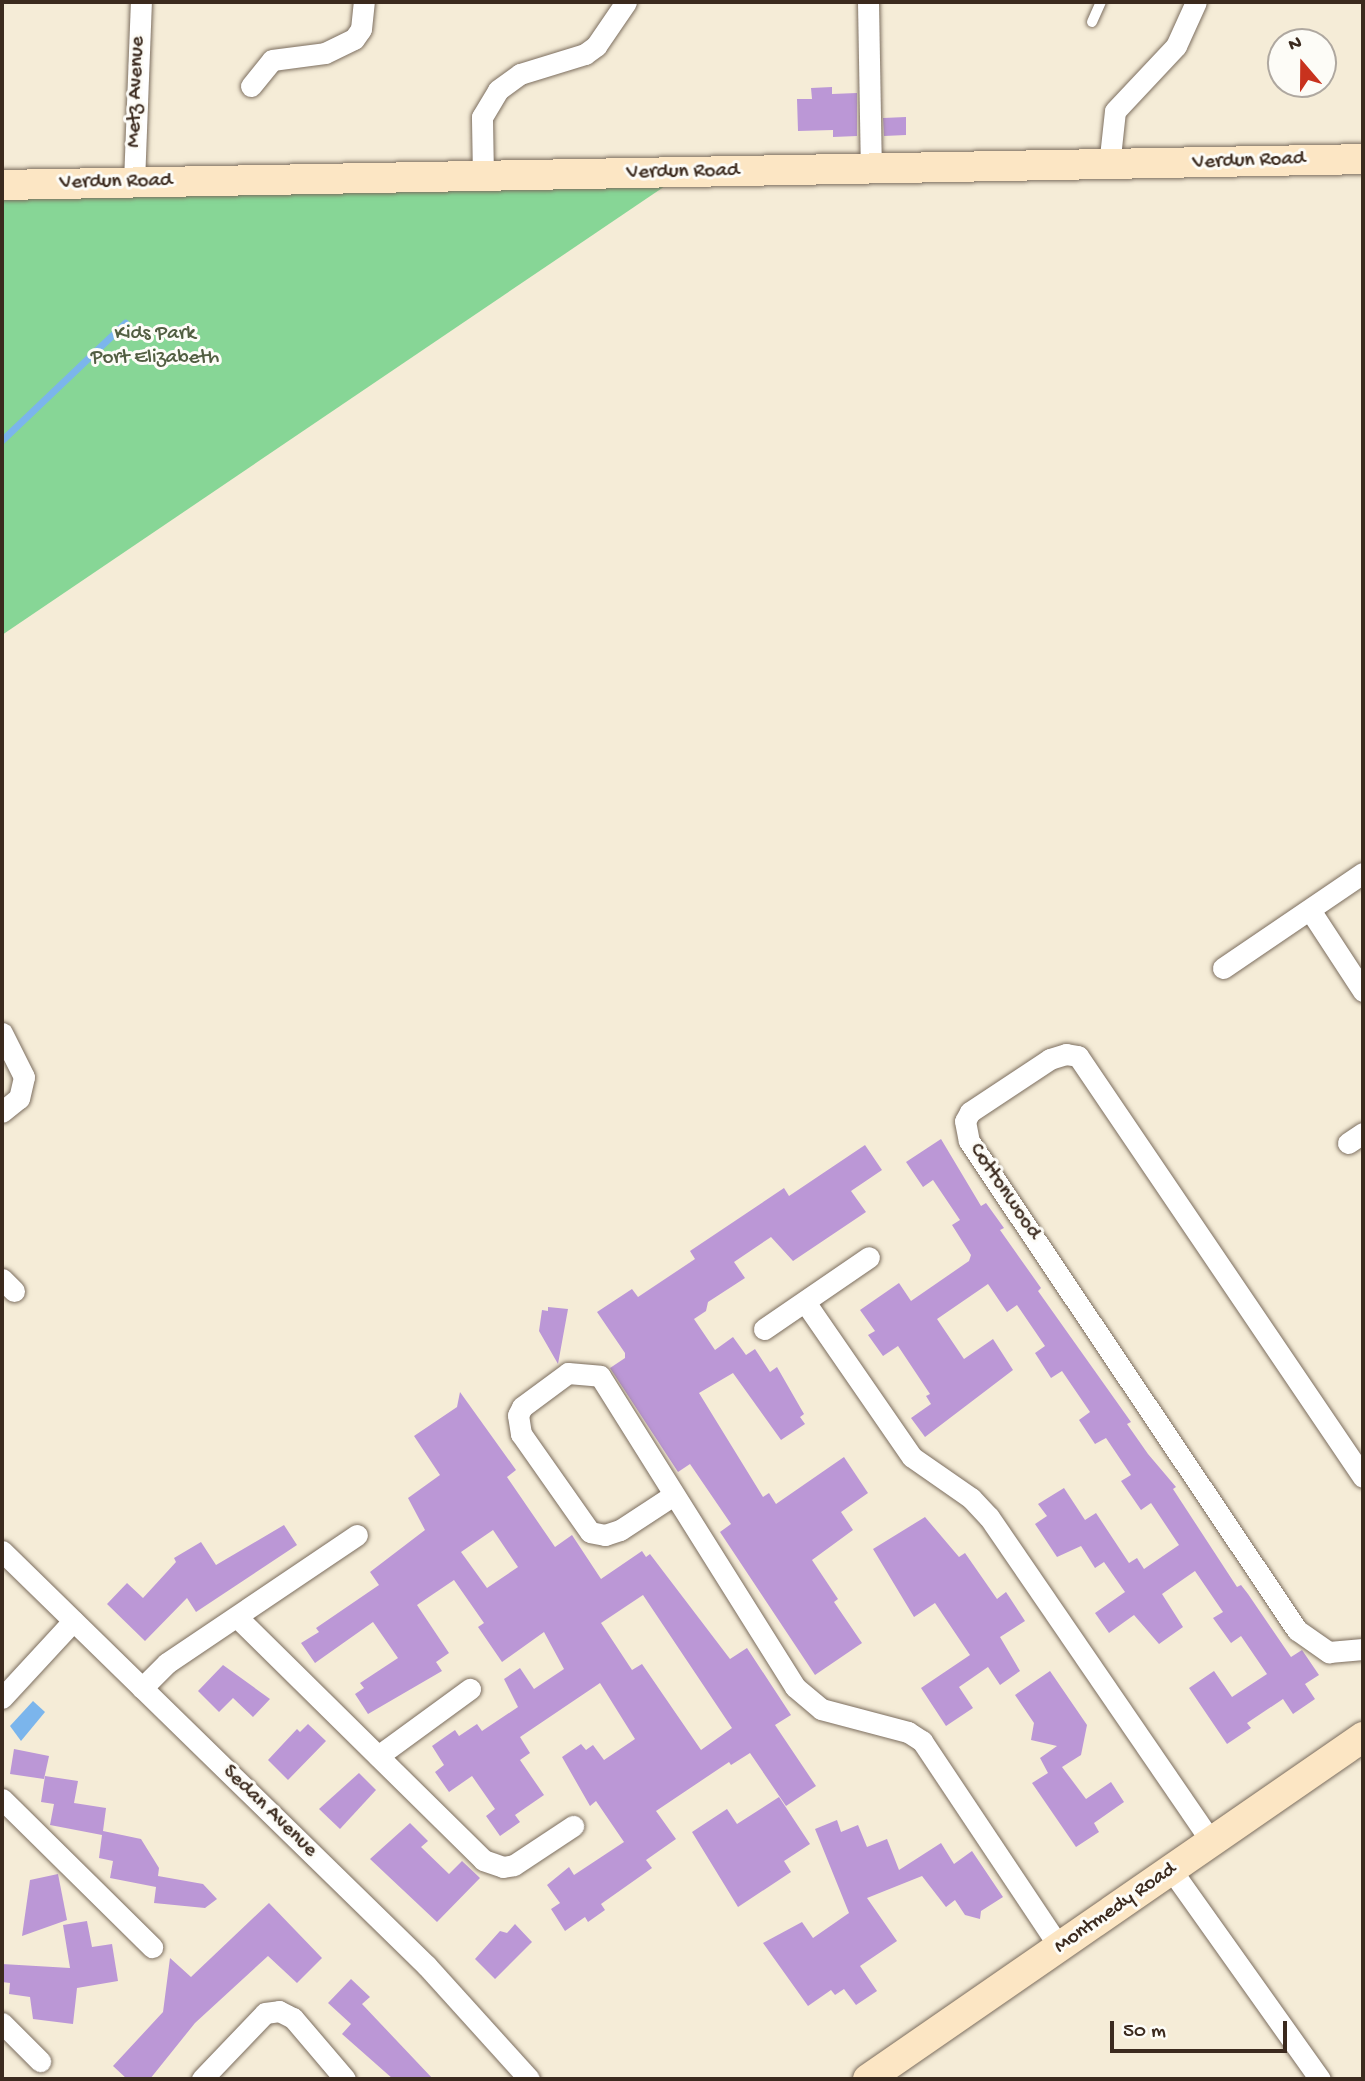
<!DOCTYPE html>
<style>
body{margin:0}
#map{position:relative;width:1365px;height:2081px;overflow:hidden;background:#f5ecd7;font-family:"Gochi Hand",sans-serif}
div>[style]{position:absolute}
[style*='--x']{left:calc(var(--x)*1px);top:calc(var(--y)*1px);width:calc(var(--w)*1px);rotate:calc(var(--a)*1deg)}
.green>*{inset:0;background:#87d696}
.water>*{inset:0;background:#7bb5ec}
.stream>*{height:7px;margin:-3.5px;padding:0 3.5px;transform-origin:3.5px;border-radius:3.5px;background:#7bb5ec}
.building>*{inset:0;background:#bb97d6}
.roads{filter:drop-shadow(0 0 2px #7c6e5f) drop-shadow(0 0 2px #7c6e5f)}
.lane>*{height:10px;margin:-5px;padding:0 5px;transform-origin:5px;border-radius:5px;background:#fff}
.street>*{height:21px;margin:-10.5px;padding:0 10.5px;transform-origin:10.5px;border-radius:10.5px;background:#fff}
.secondary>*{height:30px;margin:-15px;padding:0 15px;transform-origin:15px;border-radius:15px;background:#fce6c4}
span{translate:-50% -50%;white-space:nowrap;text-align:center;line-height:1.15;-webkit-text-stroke:6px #fdfcf7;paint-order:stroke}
.street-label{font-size:21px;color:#3b2a1e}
.park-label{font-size:21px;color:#525e42}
.frame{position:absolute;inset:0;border:4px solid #3b2a1e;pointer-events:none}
.north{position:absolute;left:1267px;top:28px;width:70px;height:70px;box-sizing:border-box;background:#fdfcf7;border:2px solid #afa8a0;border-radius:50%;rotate:340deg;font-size:19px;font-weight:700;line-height:28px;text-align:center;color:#3b2a1e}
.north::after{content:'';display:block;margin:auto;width:24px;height:32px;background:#c8321e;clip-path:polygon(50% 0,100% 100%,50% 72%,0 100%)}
.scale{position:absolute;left:1110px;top:2021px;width:177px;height:32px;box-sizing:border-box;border:4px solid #3b2a1e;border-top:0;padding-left:9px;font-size:21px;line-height:24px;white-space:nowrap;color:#3b2a1e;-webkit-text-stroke:5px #fdfcf7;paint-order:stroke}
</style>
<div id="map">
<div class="green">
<i style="clip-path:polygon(671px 182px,2px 635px,2px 196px)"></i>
</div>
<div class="water">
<i style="clip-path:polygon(33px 1701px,45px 1712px,21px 1741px,10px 1726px)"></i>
</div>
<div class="stream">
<i style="--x:2;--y:440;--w:170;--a:-43.6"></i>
</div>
<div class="building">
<i style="clip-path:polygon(832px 87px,832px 94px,857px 93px,857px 136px,833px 137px,833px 130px,798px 131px,797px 99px,812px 99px,811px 88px)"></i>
<i style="clip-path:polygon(906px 117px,906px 135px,884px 136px,883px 118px)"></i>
<i style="clip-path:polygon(941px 1139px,981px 1206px,986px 1203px,1004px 1228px,1000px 1230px,1041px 1288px,1038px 1291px,1131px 1422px,1127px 1424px,1148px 1454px,1176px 1487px,1173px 1489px,1237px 1587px,1241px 1585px,1248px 1594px,1291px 1657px,1302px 1650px,1319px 1675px,1305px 1684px,1315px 1699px,1293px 1714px,1283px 1699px,1247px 1723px,1251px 1728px,1227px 1744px,1189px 1688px,1214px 1671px,1232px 1697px,1267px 1674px,1241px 1636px,1231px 1643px,1213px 1618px,1223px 1612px,1195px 1571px,1162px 1594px,1183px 1627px,1159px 1644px,1134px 1615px,1109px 1633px,1095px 1613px,1125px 1592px,1104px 1562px,1095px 1568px,1081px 1546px,1057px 1557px,1035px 1524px,1047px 1516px,1038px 1504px,1064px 1488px,1085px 1520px,1096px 1513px,1129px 1563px,1137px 1558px,1144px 1569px,1179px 1545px,1151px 1503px,1141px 1510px,1121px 1481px,1131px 1475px,1106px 1438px,1095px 1444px,1079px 1420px,1090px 1412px,1062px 1371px,1051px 1378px,1035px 1353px,1045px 1346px,1017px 1305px,1007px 1312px,988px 1284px,937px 1319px,964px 1359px,993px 1339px,1013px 1370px,925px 1437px,911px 1418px,931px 1404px,926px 1396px,930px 1394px,898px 1346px,883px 1356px,868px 1335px,875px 1331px,860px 1310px,899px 1283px,911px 1301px,969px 1261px,971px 1255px,952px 1225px,960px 1220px,933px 1180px,923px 1187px,906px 1162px)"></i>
<i style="clip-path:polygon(865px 1145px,882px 1170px,851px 1191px,866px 1212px,793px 1261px,771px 1237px,734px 1262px,745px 1278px,708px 1302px,706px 1311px,694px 1319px,715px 1350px,733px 1337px,746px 1355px,755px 1349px,770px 1372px,777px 1367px,804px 1414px,800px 1417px,805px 1424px,781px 1440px,733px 1373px,699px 1393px,763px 1497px,769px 1493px,776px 1504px,844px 1457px,868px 1493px,841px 1512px,853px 1530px,812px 1560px,838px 1599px,834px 1602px,862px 1643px,815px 1675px,720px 1532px,731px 1524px,690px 1464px,678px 1472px,610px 1368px,625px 1358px,625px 1353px,597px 1312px,632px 1289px,638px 1297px,695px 1259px,690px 1251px,784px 1188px,789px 1196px)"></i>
<i style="clip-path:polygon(548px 1307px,568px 1309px,558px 1364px,539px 1331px,542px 1310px,548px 1311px)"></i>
<i style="clip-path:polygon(evenodd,460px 1392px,516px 1470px,507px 1477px,555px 1547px,572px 1535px,601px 1579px,642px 1551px,646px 1557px,650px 1554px,730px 1659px,747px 1648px,791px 1715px,775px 1725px,816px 1786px,786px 1806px,750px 1753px,731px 1765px,729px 1762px,656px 1811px,676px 1839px,646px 1860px,652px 1868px,601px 1904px,605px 1910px,588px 1922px,585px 1917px,565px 1931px,551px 1909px,560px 1903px,547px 1885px,569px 1867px,574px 1875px,624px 1842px,596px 1801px,590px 1806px,562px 1757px,581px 1744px,586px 1750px,593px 1745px,604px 1760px,635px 1739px,600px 1683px,520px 1737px,530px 1753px,520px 1760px,544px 1795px,515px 1815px,520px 1822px,500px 1836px,486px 1816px,495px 1809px,472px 1776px,449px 1792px,435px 1772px,444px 1765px,432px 1746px,455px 1730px,459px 1736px,477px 1724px,482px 1731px,518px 1707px,504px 1679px,520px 1668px,534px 1689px,564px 1669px,544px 1632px,502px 1662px,478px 1627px,484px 1623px,454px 1580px,417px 1605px,449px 1653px,436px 1662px,442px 1671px,368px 1714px,355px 1694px,364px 1688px,360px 1683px,398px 1658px,373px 1622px,315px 1663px,301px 1643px,319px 1632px,316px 1628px,379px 1585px,370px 1572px,425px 1530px,408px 1498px,440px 1475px,414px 1436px,457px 1407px,460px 1392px,493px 1530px,518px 1567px,487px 1588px,461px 1552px,493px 1530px,460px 1392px,643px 1595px,732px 1728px,701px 1750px,642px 1664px,632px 1670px,601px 1623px,643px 1595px)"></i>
<i style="clip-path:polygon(925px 1517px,959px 1557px,965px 1553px,997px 1599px,1006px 1592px,1025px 1621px,1000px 1637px,1020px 1671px,1000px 1685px,988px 1667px,959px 1687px,973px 1708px,946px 1726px,921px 1688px,970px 1655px,935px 1603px,914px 1617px,873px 1549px)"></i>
<i style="clip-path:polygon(284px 1525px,297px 1545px,196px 1612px,187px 1598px,145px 1641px,107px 1604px,127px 1583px,143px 1598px,176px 1562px,174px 1558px,201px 1542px,216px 1565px)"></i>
<i style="clip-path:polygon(223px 1665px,270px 1699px,253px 1717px,233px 1698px,219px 1712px,198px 1691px)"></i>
<i style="clip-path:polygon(1050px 1671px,1087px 1725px,1081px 1755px,1062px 1767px,1086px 1799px,1111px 1782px,1124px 1802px,1094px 1823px,1099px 1832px,1076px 1847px,1032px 1783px,1048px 1773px,1040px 1758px,1057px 1746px,1031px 1740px,1034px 1723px,1015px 1695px)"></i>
<i style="clip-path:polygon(308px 1724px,326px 1741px,288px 1780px,268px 1760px,297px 1729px,300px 1732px)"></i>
<i style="clip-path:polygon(14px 1749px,49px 1756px,44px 1779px,10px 1774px)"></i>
<i style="clip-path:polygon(359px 1773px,376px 1790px,340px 1829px,319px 1809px)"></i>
<i style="clip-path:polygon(45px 1776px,78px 1781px,74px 1803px,106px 1808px,103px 1831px,141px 1839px,159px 1868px,158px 1876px,203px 1884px,217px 1899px,205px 1908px,154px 1903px,156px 1887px,110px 1878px,113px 1861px,99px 1858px,102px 1835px,50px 1825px,54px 1804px,41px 1802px)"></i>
<i style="clip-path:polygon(779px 1797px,810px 1844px,784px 1861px,791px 1872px,738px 1907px,692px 1832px,727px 1809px,737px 1824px)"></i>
<i style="clip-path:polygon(837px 1820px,841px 1832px,858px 1825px,867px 1847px,887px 1839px,899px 1870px,941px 1843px,954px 1864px,972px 1851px,1003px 1897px,981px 1911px,980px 1919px,965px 1915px,955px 1900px,946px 1907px,922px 1876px,867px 1898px,897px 1941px,860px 1966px,877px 1991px,856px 2005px,844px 1989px,835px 1995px,831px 1990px,808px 2006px,763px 1943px,802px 1922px,813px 1938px,849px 1913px,815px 1829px)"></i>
<i style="clip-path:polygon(410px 1823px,428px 1841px,421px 1847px,449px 1874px,462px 1861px,480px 1878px,437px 1922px,370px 1859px)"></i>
<i style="clip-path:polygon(58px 1874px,67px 1920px,22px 1936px,30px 1880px)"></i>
<i style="clip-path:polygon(269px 1903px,322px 1958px,297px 1983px,268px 1956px,195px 2023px,150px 2079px,127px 2079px,113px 2066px,163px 2012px,170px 1958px,191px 1977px)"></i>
<i style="clip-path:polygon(87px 1921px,92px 1947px,112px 1944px,118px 1981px,77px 1988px,73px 2024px,33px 2019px,30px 1997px,9px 1994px,10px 1983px,2px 1982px,2px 1964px,70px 1968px,63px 1925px)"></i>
<i style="clip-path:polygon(515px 1924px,532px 1942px,495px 1979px,475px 1959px,500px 1931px,507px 1933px)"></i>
<i style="clip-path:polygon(351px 1979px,370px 1997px,362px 2004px,433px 2079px,393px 2079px,342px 2034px,351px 2024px,328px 2003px)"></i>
</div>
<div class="roads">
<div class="lane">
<i style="--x:1092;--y:22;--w:22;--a:-66"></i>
</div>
<div class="street">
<i style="--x:868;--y:2;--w:167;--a:89"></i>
<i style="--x:251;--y:86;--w:33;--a:-51"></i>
<i style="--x:272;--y:60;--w:53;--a:-7.5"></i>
<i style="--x:325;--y:53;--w:32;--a:-26"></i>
<i style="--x:354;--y:39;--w:12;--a:-55"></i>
<i style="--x:361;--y:29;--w:27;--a:-84"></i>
<i style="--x:1109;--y:166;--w:55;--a:-83.8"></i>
<i style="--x:1115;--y:111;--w:89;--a:-46.8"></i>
<i style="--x:1176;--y:46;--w:48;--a:-65.6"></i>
<i style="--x:483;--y:177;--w:60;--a:-91"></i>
<i style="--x:482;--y:117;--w:31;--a:-59"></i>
<i style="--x:498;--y:90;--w:27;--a:-36"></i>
<i style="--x:520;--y:74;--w:68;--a:-17.1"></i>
<i style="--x:585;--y:54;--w:14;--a:-36"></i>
<i style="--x:596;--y:46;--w:53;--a:-55.7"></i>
<i style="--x:134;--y:182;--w:180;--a:-87.8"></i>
<i style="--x:1310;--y:910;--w:97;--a:56.8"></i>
<i style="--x:1223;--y:968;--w:169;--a:-34.2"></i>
<i style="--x:2;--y:1033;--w:49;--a:63.4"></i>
<i style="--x:24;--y:1077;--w:22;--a:103"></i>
<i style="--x:19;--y:1098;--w:22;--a:141"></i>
<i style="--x:1348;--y:1143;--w:18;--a:-34"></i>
<i style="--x:2;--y:1279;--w:17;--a:45"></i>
<i style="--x:805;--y:1302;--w:188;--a:55.4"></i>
<i style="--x:912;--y:1457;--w:72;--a:34.8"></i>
<i style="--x:971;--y:1498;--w:26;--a:47"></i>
<i style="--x:989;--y:1517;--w:395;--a:55.6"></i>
<i style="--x:764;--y:1329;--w:127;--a:-34.4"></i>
<i style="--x:1363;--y:1477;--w:508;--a:-124.1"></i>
<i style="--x:1078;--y:1056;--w:12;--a:-171"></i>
<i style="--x:1066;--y:1054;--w:17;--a:163"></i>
<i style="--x:1050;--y:1059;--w:96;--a:146.5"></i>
<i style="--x:970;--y:1112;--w:10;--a:119"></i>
<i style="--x:965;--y:1121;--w:20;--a:79"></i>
<i style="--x:969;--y:1141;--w:589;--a:56.15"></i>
<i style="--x:1297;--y:1630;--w:39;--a:35"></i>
<i style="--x:1329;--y:1652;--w:34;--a:-5"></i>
<i style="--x:672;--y:1496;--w:62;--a:146.8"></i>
<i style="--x:620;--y:1530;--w:16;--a:162"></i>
<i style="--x:605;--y:1535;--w:15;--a:-169"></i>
<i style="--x:590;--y:1532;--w:120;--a:-125.1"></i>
<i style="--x:521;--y:1434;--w:19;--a:-99"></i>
<i style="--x:518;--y:1415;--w:9;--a:-63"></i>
<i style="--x:522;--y:1407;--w:57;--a:-36.5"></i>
<i style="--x:568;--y:1373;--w:32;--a:5"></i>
<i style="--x:600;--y:1376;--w:367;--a:57.9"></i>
<i style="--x:795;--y:1687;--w:34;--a:40"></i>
<i style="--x:821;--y:1709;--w:90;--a:14.8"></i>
<i style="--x:908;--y:1732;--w:17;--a:33"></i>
<i style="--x:922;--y:1741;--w:249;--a:56.3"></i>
<i style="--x:2;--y:1551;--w:594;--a:44.32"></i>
<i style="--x:427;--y:1966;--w:152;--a:47.9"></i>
<i style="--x:239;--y:1619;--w:343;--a:44.6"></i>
<i style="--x:483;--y:1860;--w:21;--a:19"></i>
<i style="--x:503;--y:1867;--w:11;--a:-10"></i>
<i style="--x:514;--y:1865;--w:71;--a:-33.5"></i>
<i style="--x:142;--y:1688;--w:35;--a:-45"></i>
<i style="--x:167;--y:1663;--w:229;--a:-34"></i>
<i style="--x:2;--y:1698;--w:105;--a:-47.3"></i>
<i style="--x:378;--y:1756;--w:114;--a:-36.1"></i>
<i style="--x:2;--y:1799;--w:211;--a:44.6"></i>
<i style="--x:1172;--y:1871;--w:255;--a:54.6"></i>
<i style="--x:2;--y:2023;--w:54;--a:45"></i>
<i style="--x:202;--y:2079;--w:91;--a:-46.3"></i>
<i style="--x:265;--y:2013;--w:14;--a:-8"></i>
<i style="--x:279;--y:2011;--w:16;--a:27"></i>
<i style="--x:293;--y:2018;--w:80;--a:49.6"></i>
</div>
<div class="secondary">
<i style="--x:2;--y:185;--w:1361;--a:-1.09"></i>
<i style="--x:868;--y:2079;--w:602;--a:-34.64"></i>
</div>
</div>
<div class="street-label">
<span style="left:137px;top:92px;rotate:-88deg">Metz Avenue</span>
<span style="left:1249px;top:162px;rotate:-2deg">Verdun Road</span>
<span style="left:683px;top:173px;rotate:-1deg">Verdun Road</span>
<span style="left:116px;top:183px;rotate:-1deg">Verdun Road</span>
<span style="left:1004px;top:1192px;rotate:56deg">Cottonwood</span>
<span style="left:269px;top:1812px;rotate:44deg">Sedan Avenue</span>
<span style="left:1116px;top:1909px;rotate:-35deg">Montmedy Road</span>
</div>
<div class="park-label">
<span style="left:155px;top:347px">Kids Park<br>Port Elizabeth</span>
</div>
<div class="frame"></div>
<div class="north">N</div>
<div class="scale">50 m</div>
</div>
